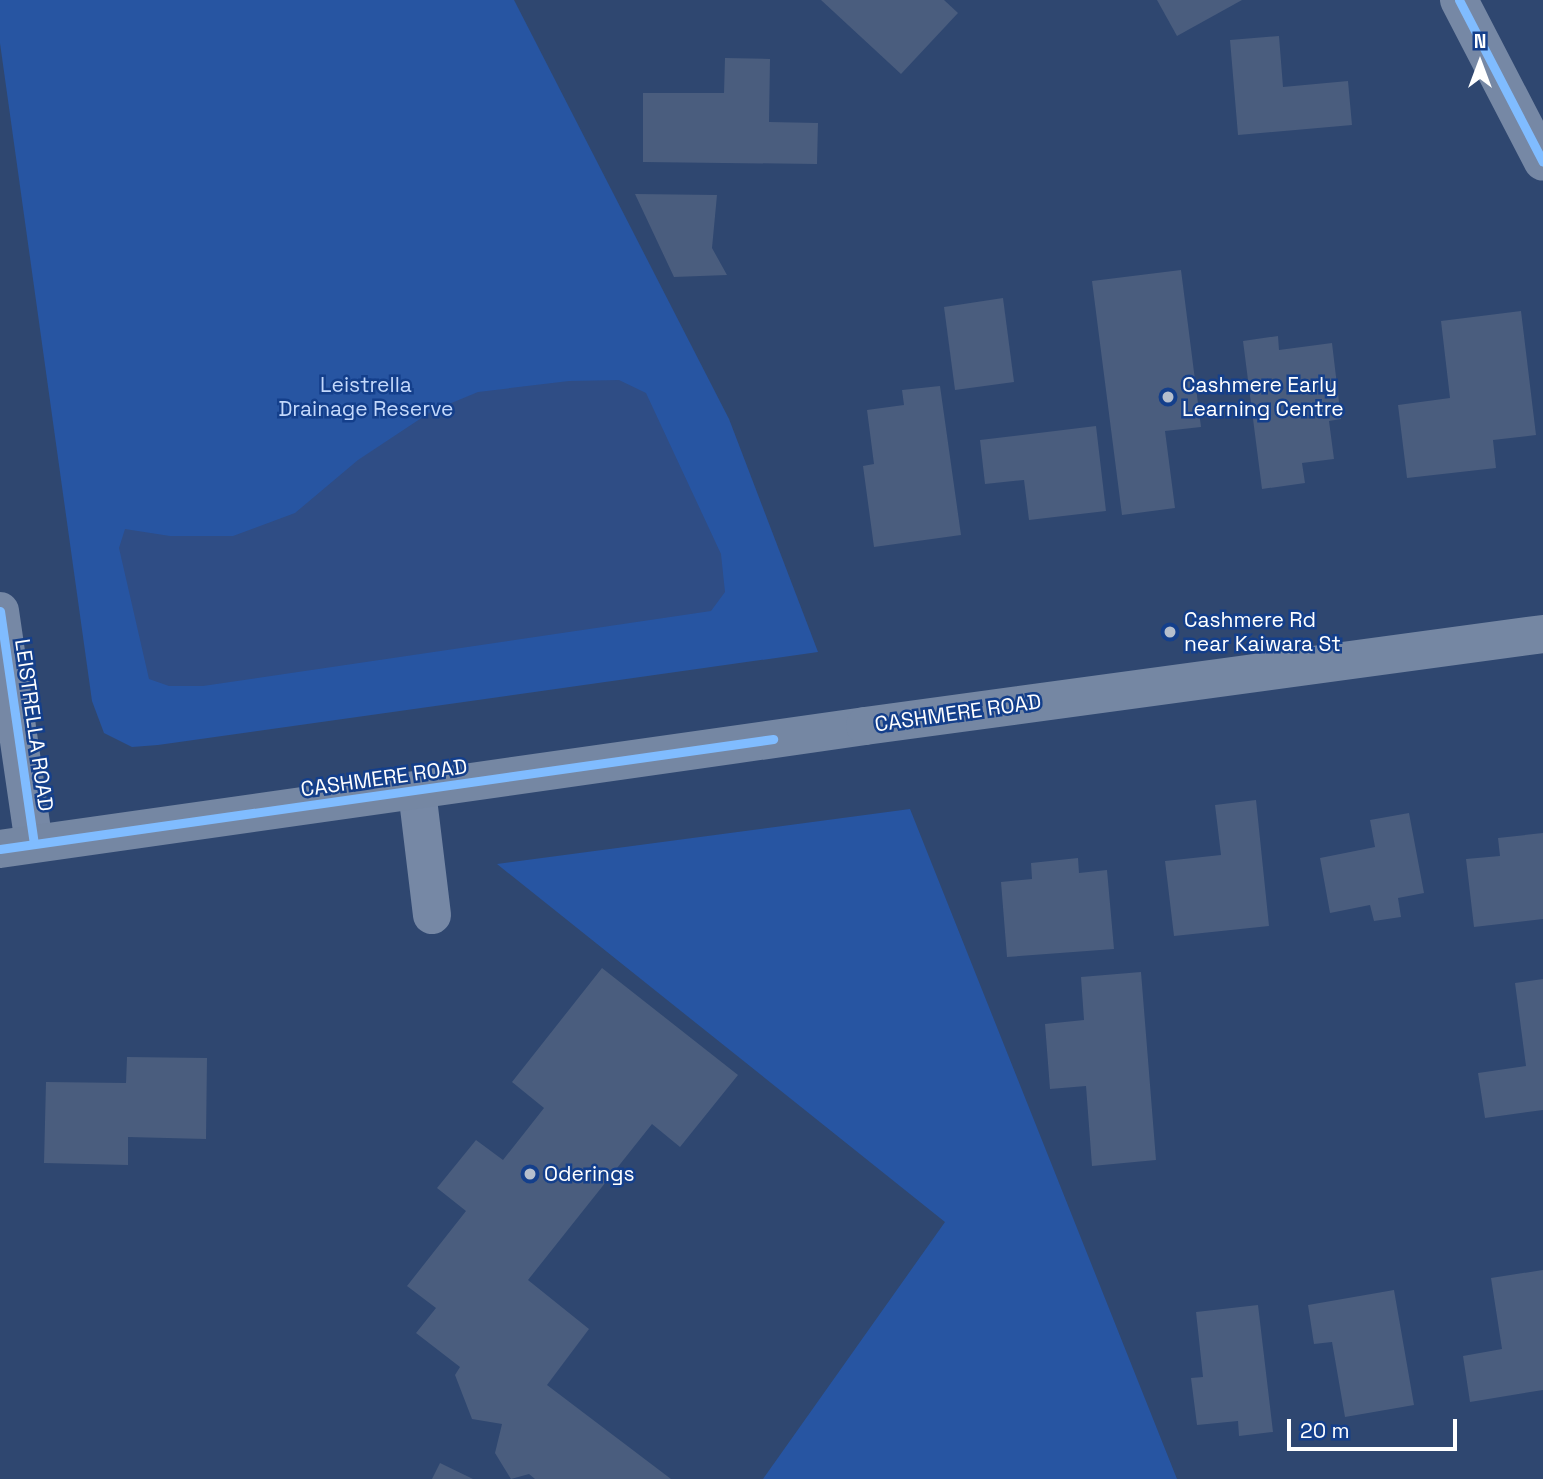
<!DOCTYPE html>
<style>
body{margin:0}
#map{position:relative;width:1543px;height:1479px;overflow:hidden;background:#2f4770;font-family:"Space Grotesk",sans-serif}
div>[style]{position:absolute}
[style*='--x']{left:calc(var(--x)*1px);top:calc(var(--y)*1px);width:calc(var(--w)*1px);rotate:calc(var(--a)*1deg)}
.green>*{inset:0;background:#2755a2}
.water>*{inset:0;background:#2f4d85}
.building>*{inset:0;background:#4a5d7e}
.minor>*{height:38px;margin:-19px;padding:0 19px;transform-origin:19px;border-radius:19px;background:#7688a5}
.major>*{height:38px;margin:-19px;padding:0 19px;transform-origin:19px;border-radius:19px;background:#7587a3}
.cycleway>*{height:9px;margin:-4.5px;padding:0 4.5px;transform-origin:4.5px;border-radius:4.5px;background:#80bcff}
.dots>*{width:19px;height:19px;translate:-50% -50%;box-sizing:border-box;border:4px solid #143f8b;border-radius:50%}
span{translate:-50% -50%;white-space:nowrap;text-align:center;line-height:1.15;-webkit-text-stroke:5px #143f8b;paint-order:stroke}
.park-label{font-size:21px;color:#c3d8fb}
.poi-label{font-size:21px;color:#fff}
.left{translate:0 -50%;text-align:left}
.street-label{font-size:21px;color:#fff}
.north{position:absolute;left:1445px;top:28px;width:70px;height:70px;-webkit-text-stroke:5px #143f8b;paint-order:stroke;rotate:0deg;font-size:19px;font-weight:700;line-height:28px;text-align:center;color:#fff}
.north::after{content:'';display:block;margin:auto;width:24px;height:32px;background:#fff;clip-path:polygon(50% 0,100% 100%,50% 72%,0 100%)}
.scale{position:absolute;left:1287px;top:1419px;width:170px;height:32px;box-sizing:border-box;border:4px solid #fff;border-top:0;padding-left:9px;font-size:21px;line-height:24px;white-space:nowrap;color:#fff;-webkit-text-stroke:5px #143f8b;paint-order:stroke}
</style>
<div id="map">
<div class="green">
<i style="clip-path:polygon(0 0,514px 0,729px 419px,818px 652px,158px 745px,132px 747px,104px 733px,92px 701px,0 43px)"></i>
<i style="clip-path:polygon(910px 809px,1177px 1479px,763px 1479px,945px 1222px,497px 864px)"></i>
</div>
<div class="water">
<i style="clip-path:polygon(619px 380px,646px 393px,721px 554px,725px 592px,711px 611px,203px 686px,169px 686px,149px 679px,119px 548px,125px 529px,170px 536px,233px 536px,295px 513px,358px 460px,432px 411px,478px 392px,569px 381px)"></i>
</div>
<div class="building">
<i style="clip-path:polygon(821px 0,944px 0,958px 13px,901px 74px)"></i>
<i style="clip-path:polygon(1157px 0,1242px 0,1177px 36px)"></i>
<i style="clip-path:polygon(1279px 36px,1283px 87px,1348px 81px,1352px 125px,1238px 135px,1230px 40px)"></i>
<i style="clip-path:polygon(725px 58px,770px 59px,769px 122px,818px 123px,817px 164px,643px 162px,643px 93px,724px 93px)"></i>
<i style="clip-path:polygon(635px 194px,717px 195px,712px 248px,727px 275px,674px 277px)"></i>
<i style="clip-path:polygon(1181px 270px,1201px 427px,1165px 431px,1175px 508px,1122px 515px,1092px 281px)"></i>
<i style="clip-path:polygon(1003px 298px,1014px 382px,955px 390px,944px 307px)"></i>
<i style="clip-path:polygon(1521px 311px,1536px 435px,1493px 440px,1496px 468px,1407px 478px,1398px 405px,1450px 398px,1441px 321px)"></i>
<i style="clip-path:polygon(1278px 336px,1279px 350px,1332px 343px,1341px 419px,1329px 421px,1334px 459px,1302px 463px,1305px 483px,1262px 489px,1243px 341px)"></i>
<i style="clip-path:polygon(940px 386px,961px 535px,874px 547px,863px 466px,874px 464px,867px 410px,904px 405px,902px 390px)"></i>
<i style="clip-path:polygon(1096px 426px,1106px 511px,1029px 520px,1024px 480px,985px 484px,980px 440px)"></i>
<i style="clip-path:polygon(1256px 800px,1269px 926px,1174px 936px,1165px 861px,1221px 855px,1215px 805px)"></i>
<i style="clip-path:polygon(1409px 813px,1424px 893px,1398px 898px,1401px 917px,1374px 921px,1370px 905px,1330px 913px,1320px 858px,1375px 847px,1370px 820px)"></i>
<i style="clip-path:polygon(1543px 833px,1543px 919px,1474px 927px,1466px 859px,1500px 856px,1498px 838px)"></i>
<i style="clip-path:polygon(1078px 858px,1079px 873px,1107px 870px,1114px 949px,1007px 957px,1001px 882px,1032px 879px,1031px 863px)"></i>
<i style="clip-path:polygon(602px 968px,738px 1075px,680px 1147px,652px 1124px,528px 1280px,589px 1329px,547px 1385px,671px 1479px,535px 1479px,529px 1474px,511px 1479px,495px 1453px,502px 1424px,472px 1419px,455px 1375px,460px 1367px,416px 1333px,436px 1308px,407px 1286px,466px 1211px,437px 1188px,476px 1140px,503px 1160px,544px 1108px,512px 1082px)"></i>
<i style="clip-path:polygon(1141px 972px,1156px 1160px,1092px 1166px,1086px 1086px,1050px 1089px,1045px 1024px,1084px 1020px,1081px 977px)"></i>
<i style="clip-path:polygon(1543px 979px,1543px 1110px,1485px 1118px,1478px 1073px,1526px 1066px,1515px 983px)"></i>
<i style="clip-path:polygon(127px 1057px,207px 1058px,206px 1139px,128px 1137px,128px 1165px,44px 1163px,46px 1082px,126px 1083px)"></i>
<i style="clip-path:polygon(1543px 1270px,1543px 1390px,1470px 1402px,1463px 1356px,1502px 1349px,1491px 1278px)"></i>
<i style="clip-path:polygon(1394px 1290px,1414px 1405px,1345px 1417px,1332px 1342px,1314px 1344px,1308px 1305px)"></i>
<i style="clip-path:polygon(1258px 1305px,1273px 1432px,1239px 1436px,1238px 1421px,1197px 1425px,1191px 1378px,1203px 1377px,1196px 1312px)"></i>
<i style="clip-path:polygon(440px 1463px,473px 1479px,432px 1479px)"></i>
</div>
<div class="minor">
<i style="--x:1459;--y:0;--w:182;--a:62.6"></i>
<i style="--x:0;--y:611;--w:235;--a:81.7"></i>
<i style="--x:417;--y:791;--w:125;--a:83.1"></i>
</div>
<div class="major">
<i style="--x:0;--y:849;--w:874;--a:-8.09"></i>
<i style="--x:865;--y:726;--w:684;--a:-7.73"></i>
</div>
<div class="cycleway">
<i style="--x:1459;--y:0;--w:182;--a:62.6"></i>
<i style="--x:0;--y:611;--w:235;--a:81.7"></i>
<i style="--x:0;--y:849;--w:781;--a:-8.1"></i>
</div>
<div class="dots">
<i style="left:1168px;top:397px;background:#b6bfcd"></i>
<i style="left:1170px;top:632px;background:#b6bfcd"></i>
<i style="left:530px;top:1174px;background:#b6bfcd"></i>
</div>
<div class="park-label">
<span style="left:366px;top:397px">Leistrella<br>Drainage Reserve</span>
</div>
<div class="poi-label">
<span class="left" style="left:1182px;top:397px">Cashmere Early<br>Learning Centre</span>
<span class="left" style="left:1184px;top:632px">Cashmere Rd<br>near Kaiwara St</span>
<span class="left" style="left:544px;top:1174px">Oderings</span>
</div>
<div class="street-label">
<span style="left:958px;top:713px;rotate:-8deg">CASHMERE ROAD</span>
<span style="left:34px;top:725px;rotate:82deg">LEISTRELLA ROAD</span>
<span style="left:384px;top:778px;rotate:-8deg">CASHMERE ROAD</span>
</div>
<div class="north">N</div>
<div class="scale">20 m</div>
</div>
